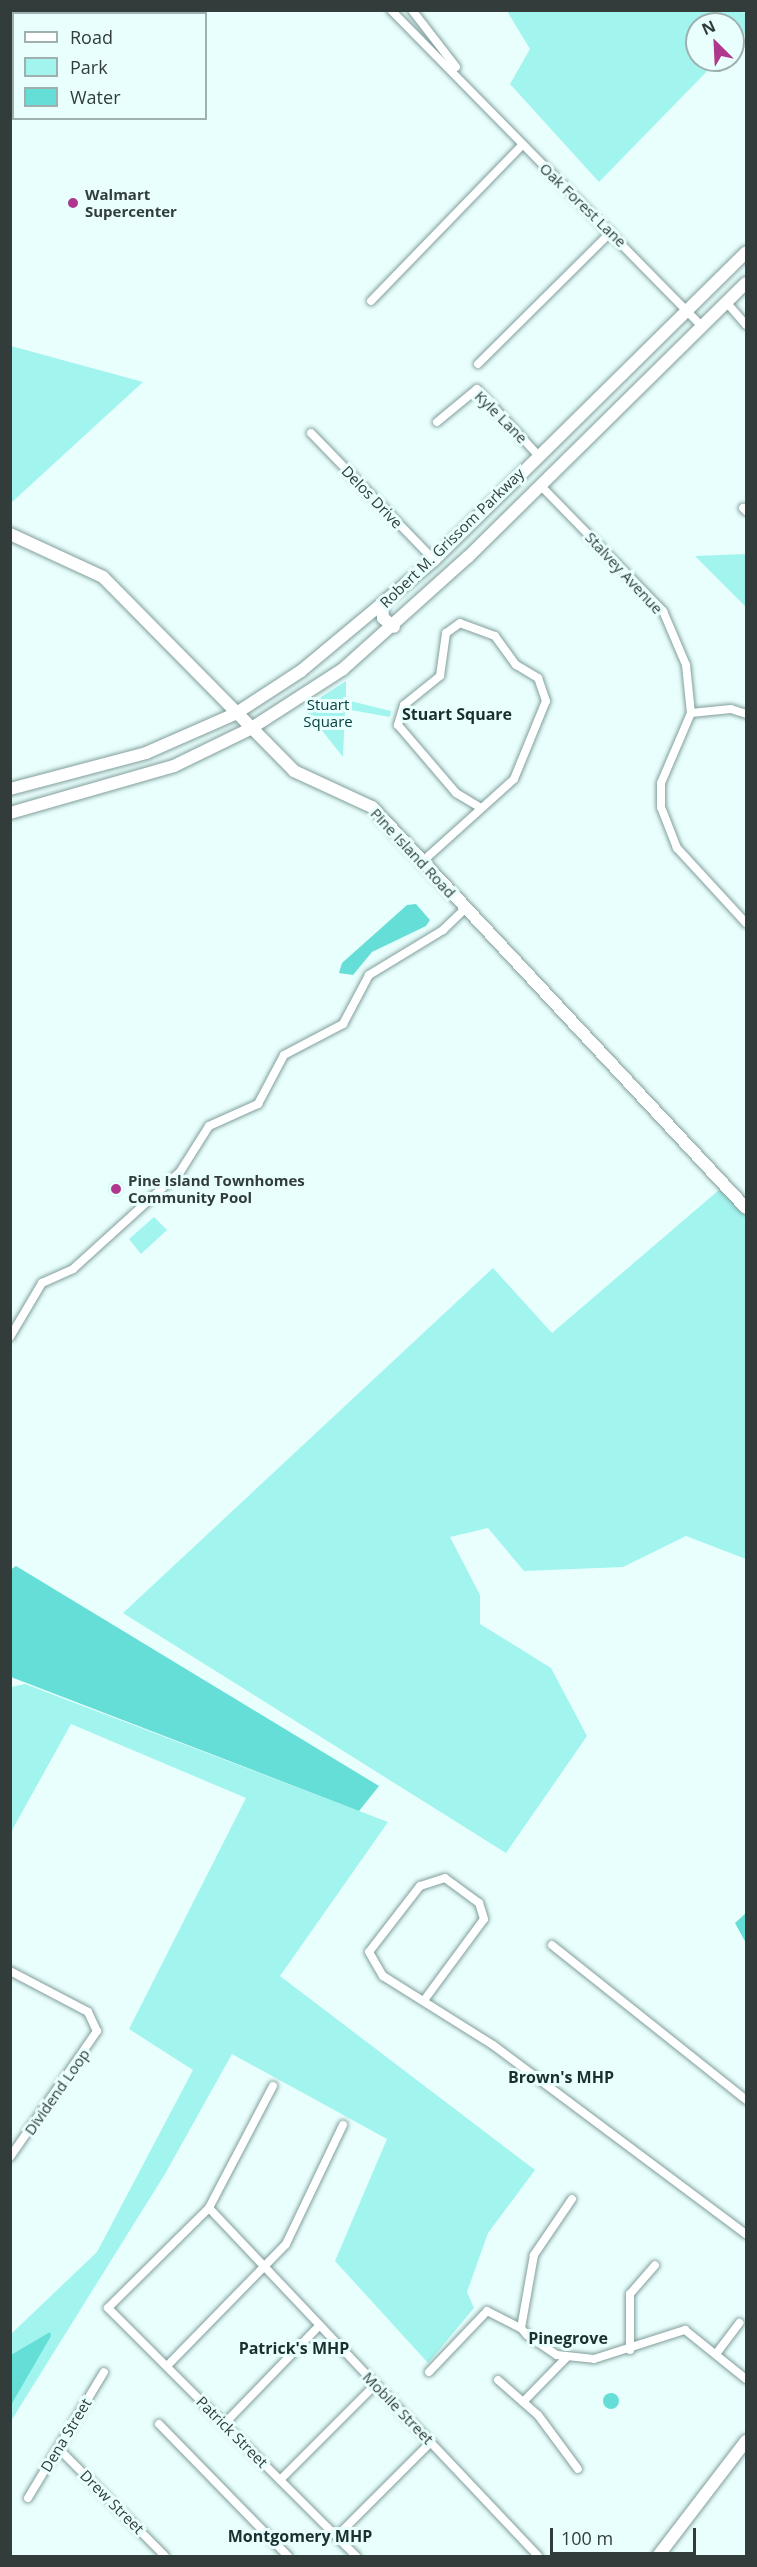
<!DOCTYPE html>
<style>
body{margin:0}
#map{position:relative;width:757px;height:2567px;overflow:hidden;background:#e8fffd;font-family:"Open Sans",sans-serif}
div>[style]{position:absolute}
[style*='--x']{left:calc(var(--x)*1px);top:calc(var(--y)*1px);width:calc(var(--w)*1px);rotate:calc(var(--a)*1deg)}
.green>*{inset:0;background:#a2f4ef}
.water>*{inset:0;background:#66ded8}
.round{border-radius:50%}
.roads{filter:drop-shadow(0 0 2px #829e9c) drop-shadow(0 0 2px #829e9c)}
.street>*{height:8px;margin:-4px;padding:0 4px;transform-origin:4px;border-radius:4px;background:#fff}
.secondary>*{height:12px;margin:-6px;padding:0 6px;transform-origin:6px;border-radius:6px;background:#fff}
.dots>*{width:16px;height:16px;translate:-50% -50%;box-sizing:border-box;border:3px solid #e8fffd;border-radius:50%}
span{translate:-50% -50%;white-space:nowrap;text-align:center;line-height:1.15;-webkit-text-stroke:6px #e8fffd;paint-order:stroke}
.poi-label{font-size:15px;color:#313c3b;font-weight:700}
.left{translate:0 -50%;text-align:left}
.street-label{font-size:15px;color:#313c3b}
.park-label{font-size:15px;color:#08413f}
.neighbourhood-label{font-size:16px;color:#18302f;font-weight:700}
.frame{position:absolute;inset:0;border:12px solid #313c3b;pointer-events:none}
.legend{position:absolute;left:12px;top:12px;width:195px;height:108px;box-sizing:border-box;background:#e8fffd;border:2px solid #9fb1af;margin:0;padding:8px 10px;list-style:none;font-size:18px;color:#313c3b}
.legend li{display:flex;align-items:center;gap:12px;height:30px}
.legend b{width:30px;border:2px solid #9fb1af}
.north{position:absolute;left:685px;top:12px;width:60px;height:60px;box-sizing:border-box;background:#e8fffd;border:2px solid #9fb1af;border-radius:50%;rotate:336deg;font-size:16px;font-weight:700;line-height:24px;text-align:center;color:#313c3b}
.north::after{content:'';display:block;margin:auto;width:21px;height:27px;background:#af378d;clip-path:polygon(50% 0,100% 100%,50% 72%,0 100%)}
.scale{position:absolute;left:550px;top:2528px;width:146px;height:27px;box-sizing:border-box;border:3px solid #313c3b;border-top:0;padding-left:8px;font-size:18px;line-height:21px;white-space:nowrap;color:#313c3b;-webkit-text-stroke:4px #e8fffd;paint-order:stroke}
</style>
<div id="map">
<div class="green">
<i style="clip-path:polygon(507px 11px,736px 11px,746px 13px,746px 33px,733px 46px,733px 24px,697px 24px,697px 60px,718px 60px,599px 182px,510px 84px,530px 49px)"></i>
<i style="clip-path:polygon(11px 346px,143px 382px,11px 503px,10px 346px)"></i>
<i style="clip-path:polygon(746px 554px,746px 607px,695px 556px)"></i>
<i style="clip-path:polygon(346px 681px,346px 700px,391px 711px,390px 717px,345px 709px,343px 757px,304px 708px)"></i>
<i style="clip-path:polygon(726px 1184px,746px 1207px,746px 1559px,686px 1536px,623px 1567px,524px 1571px,488px 1528px,450px 1537px,480px 1595px,480px 1624px,551px 1668px,587px 1736px,506px 1853px,123px 1613px,493px 1268px,552px 1333px)"></i>
<i style="clip-path:polygon(154px 1217px,167px 1230px,141px 1254px,129px 1239px)"></i>
<i style="clip-path:polygon(25px 1684px,388px 1822px,280px 1976px,535px 2170px,488px 2233px,467px 2292px,474px 2308px,428px 2363px,335px 2261px,387px 2139px,232px 2054px,165px 2174px,11px 2421px,11px 2334px,97px 2252px,193px 2070px,129px 2029px,246px 1798px,71px 1724px,11px 1832px,11px 1687px)"></i>
</div>
<div class="water">
<i style="clip-path:polygon(416px 904px,430px 920px,426px 926px,372px 952px,353px 975px,339px 973px,342px 963px,407px 905px)"></i>
<i class="round" style="left:108px;top:1181px;width:16px;height:16px"></i>
<i style="clip-path:polygon(16px 1566px,379px 1786px,359px 1811px,11px 1677px,10px 1570px)"></i>
<i style="clip-path:polygon(746px 1913px,746px 1943px,735px 1923px)"></i>
<i style="clip-path:polygon(50px 2332px,51px 2336px,11px 2405px,11px 2355px)"></i>
<i class="round" style="left:603px;top:2393px;width:16px;height:16px"></i>
</div>
<div class="roads">
<div class="street">
<i style="--x:391;--y:10;--w:443;--a:45.5"></i>
<i style="--x:412;--y:10;--w:72;--a:52.3"></i>
<i style="--x:371;--y:301;--w:217;--a:-45.9"></i>
<i style="--x:727;--y:303;--w:29;--a:49"></i>
<i style="--x:478;--y:364;--w:187;--a:-44.8"></i>
<i style="--x:437;--y:422;--w:52;--a:-39.5"></i>
<i style="--x:477;--y:389;--w:90;--a:47.3"></i>
<i style="--x:311;--y:433;--w:177;--a:45.9"></i>
<i style="--x:541;--y:486;--w:175;--a:45.7"></i>
<i style="--x:663;--y:611;--w:59;--a:66.9"></i>
<i style="--x:686;--y:665;--w:48;--a:84.1"></i>
<i style="--x:691;--y:713;--w:76;--a:113.2"></i>
<i style="--x:661;--y:783;--w:24;--a:90"></i>
<i style="--x:661;--y:807;--w:44;--a:68.7"></i>
<i style="--x:677;--y:848;--w:102;--a:47.4"></i>
<i style="--x:743;--y:508;--w:4;--a:45"></i>
<i style="--x:691;--y:713;--w:40;--a:-5.7"></i>
<i style="--x:731;--y:709;--w:16;--a:18"></i>
<i style="--x:423;--y:861;--w:122;--a:-42"></i>
<i style="--x:514;--y:779;--w:84;--a:-67.7"></i>
<i style="--x:546;--y:701;--w:24;--a:-109"></i>
<i style="--x:538;--y:678;--w:26;--a:-149"></i>
<i style="--x:516;--y:665;--w:36;--a:-126"></i>
<i style="--x:495;--y:636;--w:37;--a:-160"></i>
<i style="--x:460;--y:623;--w:17;--a:144"></i>
<i style="--x:446;--y:633;--w:43;--a:97.9"></i>
<i style="--x:440;--y:676;--w:46;--a:141.1"></i>
<i style="--x:404;--y:705;--w:21;--a:107"></i>
<i style="--x:398;--y:725;--w:89;--a:49.5"></i>
<i style="--x:456;--y:793;--w:27;--a:31"></i>
<i style="--x:10;--y:1337;--w:63;--a:-59.3"></i>
<i style="--x:42;--y:1283;--w:34;--a:-24"></i>
<i style="--x:73;--y:1269;--w:144;--a:-42.2"></i>
<i style="--x:180;--y:1172;--w:54;--a:-57.8"></i>
<i style="--x:209;--y:1126;--w:54;--a:-24.2"></i>
<i style="--x:258;--y:1104;--w:55;--a:-62"></i>
<i style="--x:284;--y:1055;--w:67;--a:-27.7"></i>
<i style="--x:343;--y:1024;--w:55;--a:-62"></i>
<i style="--x:369;--y:975;--w:87;--a:-31.3"></i>
<i style="--x:443;--y:930;--w:30;--a:-44"></i>
<i style="--x:552;--y:1945;--w:248;--a:38.6"></i>
<i style="--x:10;--y:1971;--w:88;--a:27.7"></i>
<i style="--x:88;--y:2012;--w:21;--a:65"></i>
<i style="--x:97;--y:2031;--w:153;--a:124.6"></i>
<i style="--x:425;--y:1999;--w:99;--a:-53.6"></i>
<i style="--x:484;--y:1919;--w:17;--a:-107"></i>
<i style="--x:479;--y:1903;--w:42;--a:-143.7"></i>
<i style="--x:445;--y:1878;--w:26;--a:162"></i>
<i style="--x:420;--y:1886;--w:83;--a:127.7"></i>
<i style="--x:369;--y:1952;--w:28;--a:60"></i>
<i style="--x:383;--y:1976;--w:130;--a:32.1"></i>
<i style="--x:493;--y:2045;--w:316;--a:36.8"></i>
<i style="--x:273;--y:2086;--w:138;--a:117.7"></i>
<i style="--x:209;--y:2208;--w:142;--a:135.3"></i>
<i style="--x:108;--y:2308;--w:351;--a:45"></i>
<i style="--x:572;--y:2199;--w:68;--a:124.2"></i>
<i style="--x:534;--y:2255;--w:74;--a:100.1"></i>
<i style="--x:521;--y:2328;--w:9;--a:49"></i>
<i style="--x:527;--y:2335;--w:36;--a:34"></i>
<i style="--x:557;--y:2355;--w:37;--a:6"></i>
<i style="--x:594;--y:2359;--w:96;--a:-17.7"></i>
<i style="--x:685;--y:2330;--w:78;--a:38.8"></i>
<i style="--x:209;--y:2208;--w:479;--a:46.6"></i>
<i style="--x:630;--y:2350;--w:56;--a:-90"></i>
<i style="--x:630;--y:2294;--w:38;--a:-49"></i>
<i style="--x:716;--y:2354;--w:39;--a:-53"></i>
<i style="--x:167;--y:2366;--w:170;--a:-45.7"></i>
<i style="--x:286;--y:2244;--w:132;--a:-64.4"></i>
<i style="--x:429;--y:2372;--w:84;--a:-46.4"></i>
<i style="--x:487;--y:2311;--w:38;--a:27"></i>
<i style="--x:498;--y:2380;--w:53;--a:41.2"></i>
<i style="--x:538;--y:2415;--w:67;--a:53.5"></i>
<i style="--x:523;--y:2402;--w:62;--a:-45.7"></i>
<i style="--x:225;--y:2423;--w:135;--a:-45.9"></i>
<i style="--x:159;--y:2424;--w:185;--a:45.7"></i>
<i style="--x:58;--y:2448;--w:152;--a:45.3"></i>
<i style="--x:280;--y:2480;--w:134;--a:-45"></i>
<i style="--x:28;--y:2498;--w:147;--a:-58.9"></i>
<i style="--x:337;--y:2536;--w:133;--a:-45"></i>
</div>
<div class="secondary">
<i style="--x:10;--y:534;--w:102;--a:24.8"></i>
<i style="--x:103;--y:577;--w:272;--a:45.4"></i>
<i style="--x:294;--y:771;--w:86;--a:24.8"></i>
<i style="--x:372;--y:807;--w:548;--a:47"></i>
<i style="--x:382;--y:606;--w:12;--a:85"></i>
<i style="--x:383;--y:618;--w:14;--a:39"></i>
<i style="--x:10;--y:789;--w:141;--a:-14.8"></i>
<i style="--x:146;--y:753;--w:97;--a:-23.7"></i>
<i style="--x:235;--y:714;--w:79;--a:-33.1"></i>
<i style="--x:301;--y:671;--w:173;--a:-39.8"></i>
<i style="--x:434;--y:560;--w:438;--a:-44.6"></i>
<i style="--x:10;--y:813;--w:171;--a:-16"></i>
<i style="--x:174;--y:766;--w:85;--a:-26"></i>
<i style="--x:250;--y:729;--w:111;--a:-32.8"></i>
<i style="--x:343;--y:669;--w:168;--a:-41.9"></i>
<i style="--x:468;--y:557;--w:390;--a:-44.6"></i>
<i style="--x:658;--y:2556;--w:145;--a:-52.6"></i>
</div>
</div>
<div class="dots">
<i style="left:73px;top:203px;background:#af378d"></i>
<i style="left:116px;top:1189px;background:#af378d"></i>
</div>
<div class="poi-label">
<span class="left" style="left:85px;top:203px">Walmart<br>Supercenter</span>
<span class="left" style="left:128px;top:1189px">Pine Island Townhomes<br>Community Pool</span>
</div>
<div class="street-label">
<span style="left:583px;top:205px;rotate:44deg">Oak Forest Lane</span>
<span style="left:501px;top:417px;rotate:45deg">Kyle Lane</span>
<span style="left:372px;top:497px;rotate:46deg">Delos Drive</span>
<span style="left:452px;top:538px;rotate:-44deg">Robert M. Grissom Parkway</span>
<span style="left:624px;top:573px;rotate:47deg">Stalvey Avenue</span>
<span style="left:413px;top:853px;rotate:47deg">Pine Island Road</span>
<span style="left:57px;top:2092px;rotate:-55deg">Dividend Loop</span>
<span style="left:398px;top:2408px;rotate:46deg">Mobile Street</span>
<span style="left:232px;top:2432px;rotate:45deg">Patrick Street</span>
<span style="left:66px;top:2435px;rotate:-59deg">Dena Street</span>
<span style="left:112px;top:2502px;rotate:45deg">Drew Street</span>
</div>
<div class="park-label">
<span style="left:328px;top:713px">Stuart<br>Square</span>
</div>
<div class="neighbourhood-label">
<span style="left:457px;top:714px">Stuart Square</span>
<span style="left:561px;top:2077px">Brown's MHP</span>
<span style="left:568px;top:2338px">Pinegrove</span>
<span style="left:294px;top:2348px">Patrick's MHP</span>
<span style="left:300px;top:2536px">Montgomery MHP</span>
</div>
<div class="frame"></div>
<ul class="legend">
<li><b style="height:8px;background:#fff"></b>Road</li>
<li><b style="height:16px;background:#a2f4ef"></b>Park</li>
<li><b style="height:16px;background:#66ded8"></b>Water</li>
</ul>
<div class="north">N</div>
<div class="scale">100 m</div>
</div>
